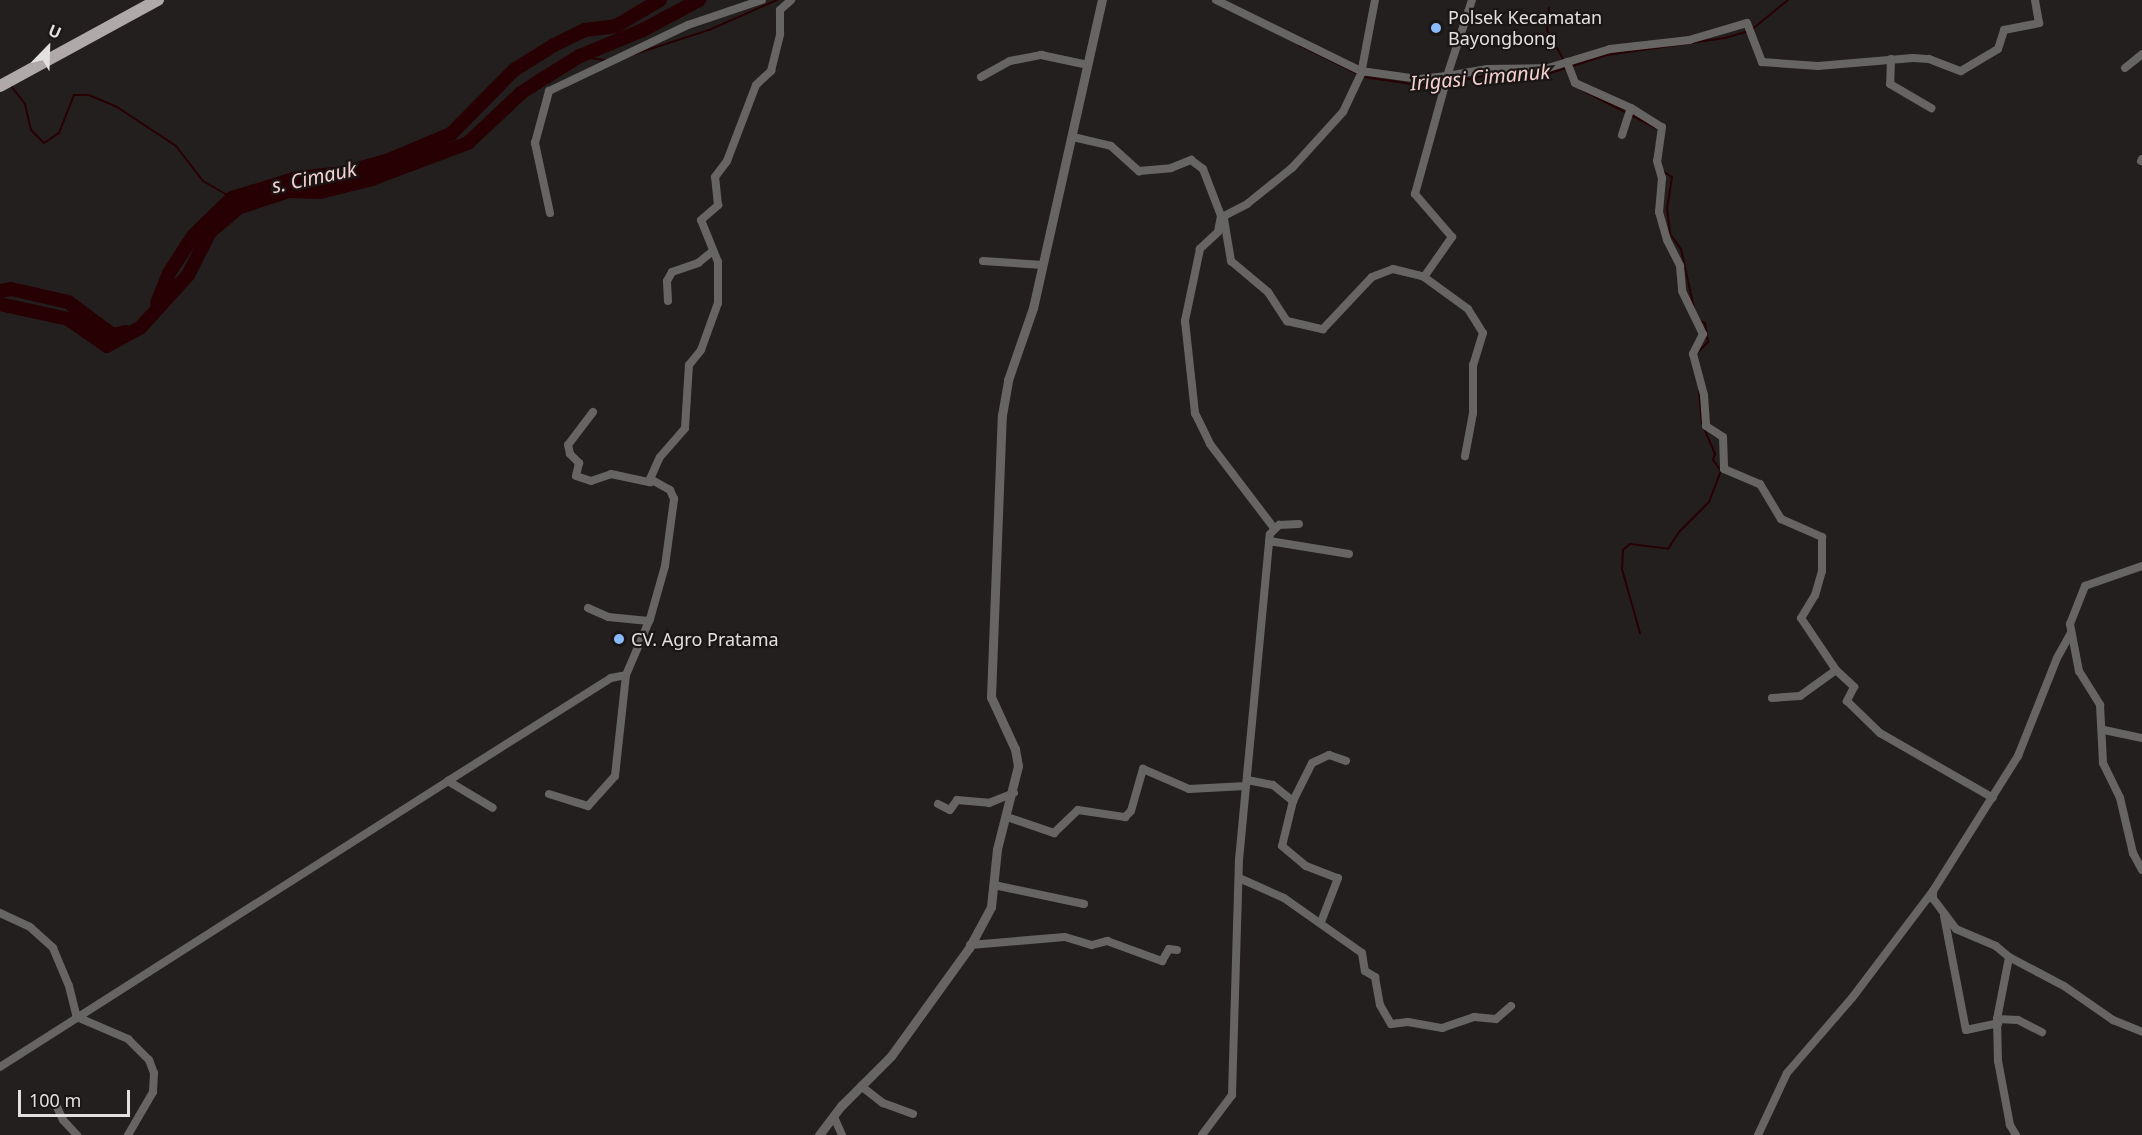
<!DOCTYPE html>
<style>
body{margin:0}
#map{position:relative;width:2142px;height:1135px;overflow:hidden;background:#241f1f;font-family:"Noto Sans",sans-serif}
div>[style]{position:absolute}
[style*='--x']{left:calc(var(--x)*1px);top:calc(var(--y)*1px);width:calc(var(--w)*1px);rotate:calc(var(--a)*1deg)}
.stream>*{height:2px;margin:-1px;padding:0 1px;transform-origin:1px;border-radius:1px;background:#270004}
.river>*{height:14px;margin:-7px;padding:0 7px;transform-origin:7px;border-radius:7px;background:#270004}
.minor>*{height:8px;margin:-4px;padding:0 4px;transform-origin:4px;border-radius:4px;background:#676564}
.tertiary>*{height:9px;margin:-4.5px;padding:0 4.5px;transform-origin:4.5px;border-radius:4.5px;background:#676564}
.primary>*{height:12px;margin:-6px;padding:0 6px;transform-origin:6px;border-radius:6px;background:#afa9a9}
.dots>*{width:16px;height:16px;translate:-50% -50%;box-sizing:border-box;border:3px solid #1b1616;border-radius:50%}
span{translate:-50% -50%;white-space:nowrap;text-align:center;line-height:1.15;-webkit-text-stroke:4.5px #1b1616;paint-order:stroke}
.poi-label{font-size:18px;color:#e3e0e0}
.left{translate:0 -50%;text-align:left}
.water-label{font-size:20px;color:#f4d0cf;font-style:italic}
.north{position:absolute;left:18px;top:18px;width:60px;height:60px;-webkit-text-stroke:4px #1b1616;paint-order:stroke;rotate:23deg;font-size:16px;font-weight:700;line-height:24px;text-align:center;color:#e3e0e0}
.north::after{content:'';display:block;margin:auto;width:21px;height:27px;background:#e3e0e0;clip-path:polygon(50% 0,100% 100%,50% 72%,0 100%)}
.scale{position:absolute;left:18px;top:1090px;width:112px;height:27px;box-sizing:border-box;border:3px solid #e3e0e0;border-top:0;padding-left:8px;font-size:18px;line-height:21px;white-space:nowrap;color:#e3e0e0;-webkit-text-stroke:4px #1b1616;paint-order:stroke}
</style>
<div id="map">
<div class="stream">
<i style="--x:1549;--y:8;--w:22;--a:95"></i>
<i style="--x:1547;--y:30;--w:35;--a:61"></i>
<i style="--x:1299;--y:45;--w:66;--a:26.2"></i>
<i style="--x:635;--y:54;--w:78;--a:-18"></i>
<i style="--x:709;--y:30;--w:74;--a:-23.8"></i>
<i style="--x:580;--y:56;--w:27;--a:10"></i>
<i style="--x:1364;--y:77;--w:55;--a:8.4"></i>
<i style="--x:1418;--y:85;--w:26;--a:-2"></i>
<i style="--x:1449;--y:83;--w:45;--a:-11.6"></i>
<i style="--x:1493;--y:74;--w:51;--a:1.1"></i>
<i style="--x:1544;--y:75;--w:66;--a:-17.6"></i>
<i style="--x:1607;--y:55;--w:119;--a:-8.2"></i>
<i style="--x:1725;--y:38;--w:26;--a:-16"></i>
<i style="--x:1750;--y:31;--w:49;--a:-39.2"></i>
<i style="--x:11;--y:86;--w:23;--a:52"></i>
<i style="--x:25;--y:104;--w:27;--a:77"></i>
<i style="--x:31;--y:130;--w:18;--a:45"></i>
<i style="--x:44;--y:143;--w:18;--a:-34"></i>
<i style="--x:59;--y:133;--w:41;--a:-68.5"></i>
<i style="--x:74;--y:95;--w:15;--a:0"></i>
<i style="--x:89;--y:95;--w:30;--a:23"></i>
<i style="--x:117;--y:107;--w:71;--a:33.5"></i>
<i style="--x:176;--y:146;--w:44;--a:52.4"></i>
<i style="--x:203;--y:181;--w:34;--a:30"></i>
<i style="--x:1580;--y:89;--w:90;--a:27.1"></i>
<i style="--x:1664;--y:172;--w:9;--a:32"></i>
<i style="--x:1672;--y:177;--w:31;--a:99"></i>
<i style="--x:1667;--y:208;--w:26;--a:83"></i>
<i style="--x:1670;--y:234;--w:19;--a:54"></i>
<i style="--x:1681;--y:249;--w:60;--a:77.6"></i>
<i style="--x:1697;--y:353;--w:16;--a:-45"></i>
<i style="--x:1708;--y:342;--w:19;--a:-99"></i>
<i style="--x:1705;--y:323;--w:5;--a:-158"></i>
<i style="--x:1699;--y:391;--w:32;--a:85"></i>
<i style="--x:1640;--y:633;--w:66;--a:-105.7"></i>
<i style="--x:1622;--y:569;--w:19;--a:-87"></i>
<i style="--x:1623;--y:550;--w:9;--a:-41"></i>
<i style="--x:1630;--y:544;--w:38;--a:7"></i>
<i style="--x:1668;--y:549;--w:20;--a:-57"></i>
<i style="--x:1679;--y:532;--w:42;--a:-45"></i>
<i style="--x:1709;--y:502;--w:33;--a:-69"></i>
<i style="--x:1721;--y:471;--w:14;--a:-126"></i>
<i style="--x:1713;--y:460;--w:6;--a:-72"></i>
<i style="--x:1715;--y:454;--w:28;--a:-113"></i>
</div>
<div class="river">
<i style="--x:0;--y:291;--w:11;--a:-10"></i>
<i style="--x:11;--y:289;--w:58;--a:12.8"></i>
<i style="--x:68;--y:302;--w:56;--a:36.3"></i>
<i style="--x:113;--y:335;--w:13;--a:-13"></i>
<i style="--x:157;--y:303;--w:32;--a:-68"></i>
<i style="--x:169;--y:273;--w:44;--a:-57"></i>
<i style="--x:193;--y:236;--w:54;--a:-44.3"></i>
<i style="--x:232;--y:198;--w:68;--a:-17.1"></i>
<i style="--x:297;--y:178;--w:46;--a:-6.2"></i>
<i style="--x:343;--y:173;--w:48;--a:-15.8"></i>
<i style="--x:389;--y:160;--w:67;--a:-22.8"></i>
<i style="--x:451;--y:134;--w:90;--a:-45.5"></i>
<i style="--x:514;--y:70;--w:47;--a:-32"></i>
<i style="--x:554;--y:45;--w:34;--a:-26"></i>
<i style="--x:585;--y:30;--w:31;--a:-7"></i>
<i style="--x:616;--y:26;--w:51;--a:-30.6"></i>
<i style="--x:0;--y:304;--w:70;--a:12.4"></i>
<i style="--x:68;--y:319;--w:47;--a:34.7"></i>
<i style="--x:107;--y:346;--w:39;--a:-29"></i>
<i style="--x:141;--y:327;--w:70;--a:-47.9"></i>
<i style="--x:188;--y:275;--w:48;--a:-62.9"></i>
<i style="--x:210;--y:232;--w:39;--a:-40"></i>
<i style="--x:240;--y:207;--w:52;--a:-18.1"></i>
<i style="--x:289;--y:191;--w:31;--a:2"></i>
<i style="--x:320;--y:192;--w:54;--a:-14"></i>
<i style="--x:372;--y:179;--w:103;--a:-20.6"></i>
<i style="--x:468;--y:143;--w:73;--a:-43.3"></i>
<i style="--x:521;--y:93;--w:30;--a:-33"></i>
<i style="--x:546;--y:77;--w:40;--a:-32"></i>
<i style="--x:580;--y:56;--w:68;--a:-22.4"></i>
<i style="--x:643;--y:30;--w:64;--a:-28.2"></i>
</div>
<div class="minor">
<i style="--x:1216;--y:0;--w:161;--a:26.1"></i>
<i style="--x:1361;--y:71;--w:59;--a:7.9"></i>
<i style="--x:1419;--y:79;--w:28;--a:-6"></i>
<i style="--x:1447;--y:76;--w:80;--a:-71.8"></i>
<i style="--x:1891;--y:59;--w:25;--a:92"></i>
<i style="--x:1890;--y:84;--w:48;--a:30.3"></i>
<i style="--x:1567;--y:62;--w:22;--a:69"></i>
<i style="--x:1575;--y:83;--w:61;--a:24.1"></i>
<i style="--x:1631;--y:108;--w:36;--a:32"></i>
<i style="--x:1662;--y:127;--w:34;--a:98"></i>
<i style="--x:1657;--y:161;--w:18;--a:74"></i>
<i style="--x:1662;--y:178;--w:34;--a:95"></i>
<i style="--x:1659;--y:212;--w:29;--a:74"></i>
<i style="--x:1667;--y:240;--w:29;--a:63"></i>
<i style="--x:1680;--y:266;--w:25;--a:85"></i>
<i style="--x:1682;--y:291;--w:48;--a:64"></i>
<i style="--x:1703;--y:334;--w:22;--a:117"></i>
<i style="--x:1693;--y:354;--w:42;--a:75"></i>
<i style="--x:1704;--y:395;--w:31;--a:86"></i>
<i style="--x:1706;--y:426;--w:20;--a:33"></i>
<i style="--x:1723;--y:437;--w:32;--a:88"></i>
<i style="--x:1724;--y:469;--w:39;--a:23"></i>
<i style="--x:1760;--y:484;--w:41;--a:59"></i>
<i style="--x:1781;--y:519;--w:45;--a:23.7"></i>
<i style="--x:1822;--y:537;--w:34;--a:90"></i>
<i style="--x:1822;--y:571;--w:25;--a:106"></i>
<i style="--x:1815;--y:595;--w:27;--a:121"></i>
<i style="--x:1801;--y:618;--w:63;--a:56.1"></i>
<i style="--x:1836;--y:670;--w:25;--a:43"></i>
<i style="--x:1854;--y:687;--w:16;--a:117"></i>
<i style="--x:1847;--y:701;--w:46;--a:44.1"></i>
<i style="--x:1880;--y:733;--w:130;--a:29.9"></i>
<i style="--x:2125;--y:68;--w:22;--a:-39"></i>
<i style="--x:1447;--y:76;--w:41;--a:-9.9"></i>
<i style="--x:1487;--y:69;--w:61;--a:-0.9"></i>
<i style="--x:1548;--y:68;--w:65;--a:-17"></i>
<i style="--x:1610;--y:49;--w:80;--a:-6.5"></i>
<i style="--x:1689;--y:40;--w:60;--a:-16.3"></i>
<i style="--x:1747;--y:23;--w:42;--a:69"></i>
<i style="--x:1762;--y:62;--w:56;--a:4.1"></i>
<i style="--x:1818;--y:66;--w:95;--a:-4.8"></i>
<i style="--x:1913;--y:58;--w:16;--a:4"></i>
<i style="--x:1929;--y:59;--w:34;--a:21"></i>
<i style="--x:1961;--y:71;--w:43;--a:-30.7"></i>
<i style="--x:1998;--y:49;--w:20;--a:-72"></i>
<i style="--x:2004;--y:30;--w:36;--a:-11"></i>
<i style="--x:2039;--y:23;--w:23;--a:-100"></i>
<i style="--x:981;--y:77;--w:33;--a:-29"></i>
<i style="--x:1010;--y:61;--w:32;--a:-11"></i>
<i style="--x:1041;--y:55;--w:48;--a:12"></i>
<i style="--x:1622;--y:135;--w:28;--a:-72"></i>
<i style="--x:1073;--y:137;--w:39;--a:13"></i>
<i style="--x:1111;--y:146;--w:38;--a:42"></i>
<i style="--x:1139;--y:171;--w:32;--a:-5"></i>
<i style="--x:1171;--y:168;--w:22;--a:-22"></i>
<i style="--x:1191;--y:160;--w:15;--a:37"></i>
<i style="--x:1203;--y:169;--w:50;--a:69"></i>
<i style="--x:1221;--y:216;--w:16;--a:101"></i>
<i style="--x:1218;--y:232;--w:25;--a:137"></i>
<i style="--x:1200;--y:249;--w:74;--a:101.8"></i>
<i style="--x:1185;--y:321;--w:93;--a:83.8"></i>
<i style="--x:1195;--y:413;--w:34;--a:64"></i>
<i style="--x:1210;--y:444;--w:106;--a:52.7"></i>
<i style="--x:2141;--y:161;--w:2;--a:-63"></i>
<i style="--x:550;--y:213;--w:72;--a:-102.1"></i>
<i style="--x:535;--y:143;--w:54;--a:-74.9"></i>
<i style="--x:549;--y:91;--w:154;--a:-25.4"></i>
<i style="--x:688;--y:25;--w:78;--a:-18.7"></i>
<i style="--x:1222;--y:217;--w:28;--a:-27"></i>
<i style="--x:1247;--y:204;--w:58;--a:-38.7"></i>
<i style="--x:1292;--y:168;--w:76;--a:-47.7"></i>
<i style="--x:1343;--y:112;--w:42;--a:-64.7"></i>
<i style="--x:1361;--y:74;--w:75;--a:-79.3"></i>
<i style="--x:1224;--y:219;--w:43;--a:80.5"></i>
<i style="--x:1231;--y:261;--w:48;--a:40"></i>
<i style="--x:1268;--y:292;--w:35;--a:57"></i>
<i style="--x:1287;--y:321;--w:37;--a:13"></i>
<i style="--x:1323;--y:329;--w:71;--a:-46.7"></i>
<i style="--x:1372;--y:277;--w:22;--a:-21"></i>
<i style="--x:1393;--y:269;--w:32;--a:14"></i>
<i style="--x:1424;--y:277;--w:54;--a:36"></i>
<i style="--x:1468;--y:309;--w:28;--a:58"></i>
<i style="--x:1483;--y:333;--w:34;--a:107"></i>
<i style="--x:1473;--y:365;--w:48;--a:90"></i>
<i style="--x:1473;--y:413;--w:44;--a:100.5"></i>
<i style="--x:983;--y:261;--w:60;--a:3.8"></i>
<i style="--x:1424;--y:277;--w:49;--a:-55"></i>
<i style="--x:1452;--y:237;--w:57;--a:-130.7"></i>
<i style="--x:1415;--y:194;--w:120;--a:-74.6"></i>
<i style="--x:668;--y:301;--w:20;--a:-93"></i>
<i style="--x:667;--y:281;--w:10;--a:-61"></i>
<i style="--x:672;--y:272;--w:28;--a:-19"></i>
<i style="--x:698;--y:263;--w:19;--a:-39"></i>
<i style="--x:593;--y:412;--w:41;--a:127.1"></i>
<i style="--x:568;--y:445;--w:9;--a:77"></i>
<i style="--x:570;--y:454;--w:13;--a:45"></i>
<i style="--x:579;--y:463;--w:13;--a:103"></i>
<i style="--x:576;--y:476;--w:16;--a:18"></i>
<i style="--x:591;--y:481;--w:21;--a:-19"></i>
<i style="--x:611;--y:474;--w:40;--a:12"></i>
<i style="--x:1269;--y:541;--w:81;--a:9.2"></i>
<i style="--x:2142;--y:566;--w:60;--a:160.7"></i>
<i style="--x:2085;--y:586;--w:41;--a:111.5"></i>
<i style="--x:2070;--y:624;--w:48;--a:79.2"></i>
<i style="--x:2079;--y:671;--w:40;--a:58"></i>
<i style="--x:2100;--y:705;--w:58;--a:87"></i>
<i style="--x:2103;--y:763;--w:39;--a:64"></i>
<i style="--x:2120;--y:798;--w:57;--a:76.7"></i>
<i style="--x:2133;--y:853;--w:19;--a:62"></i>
<i style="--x:588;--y:608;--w:22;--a:24"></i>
<i style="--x:608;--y:617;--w:41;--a:5.6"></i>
<i style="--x:1772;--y:698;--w:28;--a:-4"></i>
<i style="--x:1800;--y:696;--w:44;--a:-35.8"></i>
<i style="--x:2104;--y:730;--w:39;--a:12"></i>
<i style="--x:1247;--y:780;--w:26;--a:11"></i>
<i style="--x:1273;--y:785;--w:26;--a:39"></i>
<i style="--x:1293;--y:801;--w:46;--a:103.7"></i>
<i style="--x:1282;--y:846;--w:31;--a:40"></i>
<i style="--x:1306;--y:866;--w:34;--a:21"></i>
<i style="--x:1338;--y:878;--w:47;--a:111.1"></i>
<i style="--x:448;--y:781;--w:193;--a:-32.3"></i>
<i style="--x:611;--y:678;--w:15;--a:-11"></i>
<i style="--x:549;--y:794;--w:41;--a:17.1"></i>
<i style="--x:588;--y:806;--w:40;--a:-48"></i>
<i style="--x:615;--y:776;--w:102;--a:-83.8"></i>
<i style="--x:626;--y:675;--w:61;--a:-66.8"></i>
<i style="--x:650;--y:619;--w:55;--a:-74.2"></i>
<i style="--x:665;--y:566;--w:68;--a:-82.3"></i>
<i style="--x:674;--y:499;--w:10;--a:-114"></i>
<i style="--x:670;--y:490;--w:23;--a:-151"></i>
<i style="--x:650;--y:479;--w:24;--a:-66"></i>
<i style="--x:660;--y:457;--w:38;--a:-49"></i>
<i style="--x:685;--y:428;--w:63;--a:-86.4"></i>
<i style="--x:689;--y:365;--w:19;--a:-51"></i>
<i style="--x:701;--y:350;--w:50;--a:-70.1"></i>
<i style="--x:718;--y:303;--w:41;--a:-90"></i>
<i style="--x:718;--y:262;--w:45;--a:-112"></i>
<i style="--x:701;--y:220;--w:23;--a:-41"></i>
<i style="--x:718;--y:205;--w:28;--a:-96"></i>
<i style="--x:715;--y:177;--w:20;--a:-53"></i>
<i style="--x:727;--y:161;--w:81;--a:-69.1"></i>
<i style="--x:756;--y:85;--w:21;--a:-43"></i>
<i style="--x:771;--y:71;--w:38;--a:-76"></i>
<i style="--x:780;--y:34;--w:24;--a:-90"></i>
<i style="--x:780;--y:10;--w:15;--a:-42"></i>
<i style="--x:1293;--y:801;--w:42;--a:-63.4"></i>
<i style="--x:1312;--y:763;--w:19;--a:-25"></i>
<i style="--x:1329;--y:755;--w:18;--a:19"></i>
<i style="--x:938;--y:804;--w:13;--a:27"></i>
<i style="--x:950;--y:810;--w:12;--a:-55"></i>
<i style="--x:957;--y:800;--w:32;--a:5"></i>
<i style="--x:989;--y:803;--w:27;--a:-22"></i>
<i style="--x:1007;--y:817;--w:50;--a:18.8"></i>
<i style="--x:1054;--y:833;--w:33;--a:-44"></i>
<i style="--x:1078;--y:810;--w:48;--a:8.5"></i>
<i style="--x:1125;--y:817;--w:8;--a:-45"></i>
<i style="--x:1131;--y:811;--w:44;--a:-74.1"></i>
<i style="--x:1143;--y:769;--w:50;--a:23.5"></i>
<i style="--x:1189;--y:789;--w:57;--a:-3"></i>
<i style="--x:1239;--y:878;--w:49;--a:24"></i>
<i style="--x:1284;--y:898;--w:95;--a:35.2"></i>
<i style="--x:1362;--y:953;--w:18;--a:81"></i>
<i style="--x:1365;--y:971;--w:12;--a:31"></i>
<i style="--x:1375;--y:977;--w:28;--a:80"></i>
<i style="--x:1380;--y:1005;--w:22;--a:60"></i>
<i style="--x:1391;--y:1024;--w:17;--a:-7"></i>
<i style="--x:1408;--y:1022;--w:35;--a:10"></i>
<i style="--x:1442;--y:1028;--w:34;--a:-19"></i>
<i style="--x:1474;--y:1017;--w:22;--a:5"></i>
<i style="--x:1496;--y:1019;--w:20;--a:-41"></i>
<i style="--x:994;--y:885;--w:92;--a:11.9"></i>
<i style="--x:0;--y:913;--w:33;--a:25"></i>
<i style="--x:30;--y:927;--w:31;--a:42"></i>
<i style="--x:53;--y:948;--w:41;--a:67.2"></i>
<i style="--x:69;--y:986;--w:32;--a:76"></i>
<i style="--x:77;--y:1017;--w:56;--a:23.3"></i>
<i style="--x:128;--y:1039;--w:30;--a:45"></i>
<i style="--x:149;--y:1060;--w:14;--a:69"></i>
<i style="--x:154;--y:1073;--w:19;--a:93"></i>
<i style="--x:153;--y:1092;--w:50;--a:120.2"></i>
<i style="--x:1944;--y:916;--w:116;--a:79.1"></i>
<i style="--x:1966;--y:1030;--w:33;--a:-12"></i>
<i style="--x:970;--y:945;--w:95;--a:-4.8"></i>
<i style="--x:1065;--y:937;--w:28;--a:17"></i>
<i style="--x:1092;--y:945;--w:16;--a:-15"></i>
<i style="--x:1107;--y:941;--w:59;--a:20"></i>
<i style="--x:1162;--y:961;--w:14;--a:-60"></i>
<i style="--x:1169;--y:949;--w:8;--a:7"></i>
<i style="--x:2009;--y:957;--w:62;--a:27.8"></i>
<i style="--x:2064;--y:986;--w:60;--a:34.8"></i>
<i style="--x:2113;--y:1020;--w:31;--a:22"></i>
<i style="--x:1997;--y:1019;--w:21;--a:3"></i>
<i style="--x:2018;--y:1020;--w:27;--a:27"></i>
<i style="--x:0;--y:1067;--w:532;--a:-32.55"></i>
<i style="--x:448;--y:781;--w:52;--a:31"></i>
<i style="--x:861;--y:1086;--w:28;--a:38"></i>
<i style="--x:883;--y:1103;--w:32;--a:20"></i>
<i style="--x:57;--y:1107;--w:14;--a:65"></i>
<i style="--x:63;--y:1120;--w:21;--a:47"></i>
<i style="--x:834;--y:1117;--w:20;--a:66"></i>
<i style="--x:1202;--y:1135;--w:50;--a:-53.1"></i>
<i style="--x:1232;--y:1095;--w:235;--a:-88.3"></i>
<i style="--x:1239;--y:860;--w:327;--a:-84.6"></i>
<i style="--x:1270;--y:534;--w:13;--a:-45"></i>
<i style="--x:1279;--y:525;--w:20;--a:-3"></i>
<i style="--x:1758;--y:1135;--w:68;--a:-64.9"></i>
<i style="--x:1787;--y:1073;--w:99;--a:-49.1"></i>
<i style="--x:1852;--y:998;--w:134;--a:-52.9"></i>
<i style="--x:2016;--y:1135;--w:12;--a:-121"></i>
<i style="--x:2010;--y:1125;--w:65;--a:-100.6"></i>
<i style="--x:1998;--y:1061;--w:42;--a:-91.4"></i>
<i style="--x:1997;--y:1019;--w:63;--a:-79"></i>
<i style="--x:2009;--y:957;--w:17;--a:-140"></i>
<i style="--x:1996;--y:946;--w:43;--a:-157"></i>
<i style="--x:1956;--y:929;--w:38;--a:-127"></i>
<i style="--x:1933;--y:899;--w:8;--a:-90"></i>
<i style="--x:1933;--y:891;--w:160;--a:-57.8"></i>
<i style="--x:2018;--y:756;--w:105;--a:-68.3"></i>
<i style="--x:2057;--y:658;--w:29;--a:-61"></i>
</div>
<div class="tertiary">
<i style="--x:819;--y:1135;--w:38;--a:-53"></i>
<i style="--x:842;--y:1105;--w:69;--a:-45"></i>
<i style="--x:891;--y:1056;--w:133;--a:-54.2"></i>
<i style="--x:969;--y:948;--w:47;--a:-61.8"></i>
<i style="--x:991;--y:907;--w:58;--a:-84.1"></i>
<i style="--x:997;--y:849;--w:86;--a:-75.8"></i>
<i style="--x:1018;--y:766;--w:17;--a:-100"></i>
<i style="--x:1015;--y:749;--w:57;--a:-114.8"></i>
<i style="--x:991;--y:697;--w:282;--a:-87.8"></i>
<i style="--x:1002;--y:415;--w:36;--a:-80"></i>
<i style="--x:1008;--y:380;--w:76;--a:-70.9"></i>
<i style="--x:1033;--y:308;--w:316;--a:-77.4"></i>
</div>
<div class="primary">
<i style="--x:0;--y:86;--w:180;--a:-28.6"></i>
</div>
<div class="dots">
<i style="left:1436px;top:28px;background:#89bafc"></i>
<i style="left:619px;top:639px;background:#89bafc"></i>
</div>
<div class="poi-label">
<span class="left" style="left:1448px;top:28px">Polsek Kecamatan<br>Bayongbong</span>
<span class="left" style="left:631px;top:639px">CV. Agro Pratama</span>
</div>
<div class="water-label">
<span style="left:1480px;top:77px;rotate:-5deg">Irigasi Cimanuk</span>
<span style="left:314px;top:177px;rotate:-12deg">s. Cimauk</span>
</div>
<div class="north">U</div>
<div class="scale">100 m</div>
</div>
